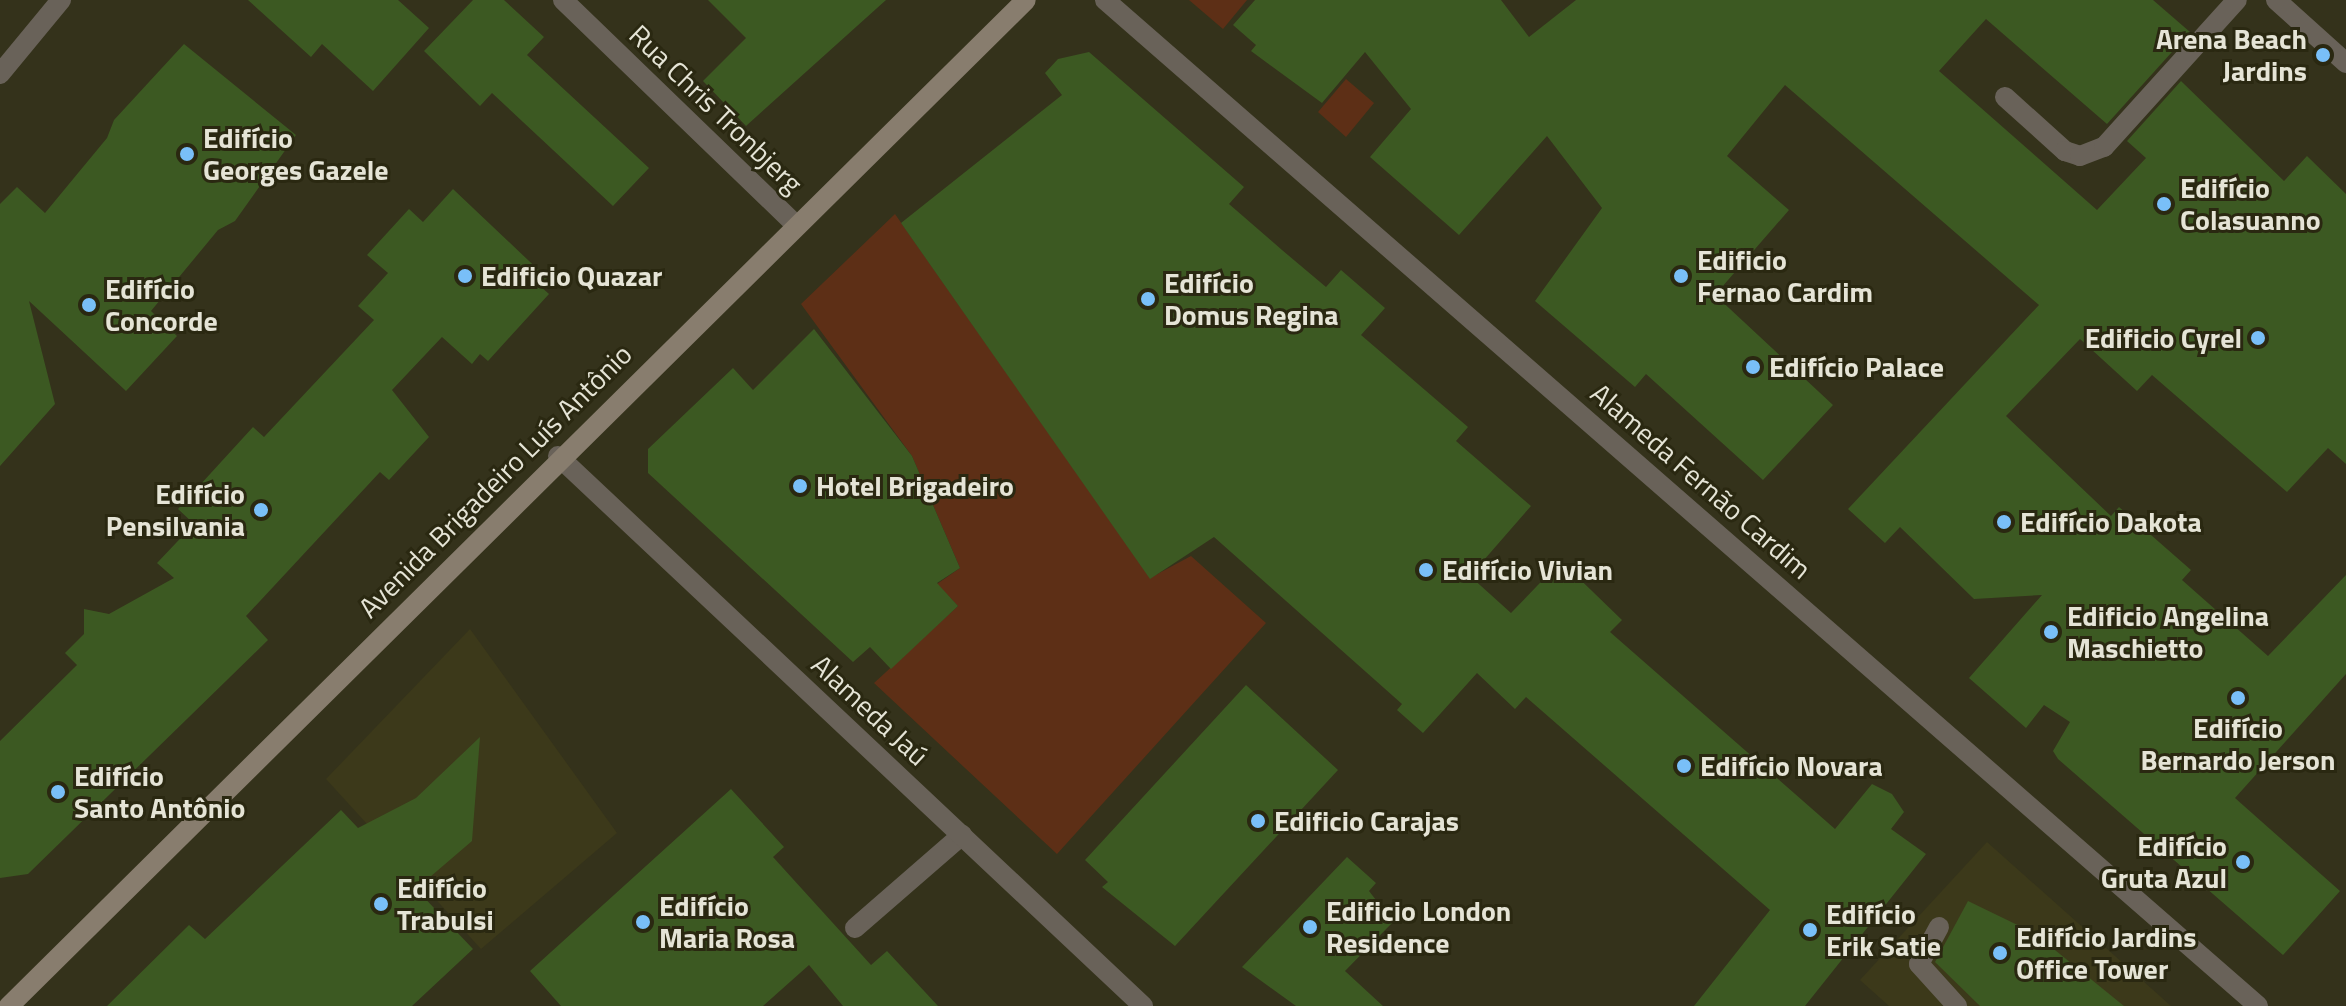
<!DOCTYPE html>
<meta charset="utf-8">
<style>
body{margin:0}
#map{position:relative;width:2346px;height:1006px;overflow:hidden;background:#34321b;font-family:"Titillium Web",sans-serif}
div>[style]{position:absolute}
[style*='--x']{left:calc(var(--x)*1px);top:calc(var(--y)*1px);width:calc(var(--w)*1px);rotate:calc(var(--a)*1deg)}
.built>*{inset:0;background:#3c391a}
.green>*{inset:0;background:#5d2f16}
.building>*{inset:0;background:#3c5922}
.service>*{height:20px;margin:-10px;padding:0 10px;transform-origin:10px;border-radius:10px;background:#696259}
.minor>*{height:20px;margin:-10px;padding:0 10px;transform-origin:10px;border-radius:10px;background:#696259}
.tertiary>*{height:20px;margin:-10px;padding:0 10px;transform-origin:10px;border-radius:10px;background:#696259}
.secondary>*{height:20px;margin:-10px;padding:0 10px;transform-origin:10px;border-radius:10px;background:#887d6e}
.dots>*{width:22px;height:22px;translate:-50% -50%;box-sizing:border-box;border:4px solid #2a2811;border-radius:50%}
span{translate:-50% -50%;white-space:nowrap;text-align:center;line-height:1.15;-webkit-text-stroke:6px #2a2811;paint-order:stroke}
.poi-label{font-size:28px;color:#e5e4d6;font-weight:700}
.right{translate:-100% -50%;text-align:right}
.left{translate:0 -50%;text-align:left}
.street-label{font-size:28px;color:#e5e4d6}
</style>
<div id="map">
<div class="built">
<i style="clip-path:polygon(470px 629px,617px 833px,481px 949px,326px 779px)"></i>
<i style="clip-path:polygon(1987px 842px,2171px 1006px,1889px 1006px,1860px 980px)"></i>
</div>
<div class="green">
<i style="clip-path:polygon(1189px 0,1247px 0,1223px 29px)"></i>
<i style="clip-path:polygon(1346px 79px,1374px 103px,1346px 137px,1318px 112px)"></i>
<i style="clip-path:polygon(895px 214px,1150px 578px,1191px 556px,1266px 623px,1057px 854px,874px 683px,958px 606px,937px 584px,960px 568px,912px 456px,801px 304px)"></i>
</div>
<div class="building">
<i style="clip-path:polygon(248px 0,398px 0,429px 28px,373px 91px,322px 44px,311px 57px)"></i>
<i style="clip-path:polygon(473px 0,504px 0,544px 37px,527px 55px,649px 168px,613px 206px,492px 93px,480px 106px,424px 51px)"></i>
<i style="clip-path:polygon(708px 0,886px 0,746px 126px,703px 81px,746px 38px)"></i>
<i style="clip-path:polygon(1255px 0,1501px 0,1529px 37px,1576px 0,2153px 0,2190px 32px,2107px 124px,1986px 19px,1939px 71px,2097px 210px,2146px 158px,2127px 141px,2181px 81px,2284px 181px,2307px 156px,2346px 194px,2346px 464px,2328px 448px,2287px 492px,2152px 375px,2137px 391px,2080px 339px,2006px 416px,2111px 516px,2119px 507px,2191px 570px,2182px 580px,2268px 656px,2346px 575px,2346px 674px,2235px 798px,2340px 891px,2283px 955px,2058px 759px,2053px 751px,2070px 722px,2044px 705px,2026px 728px,1969px 678px,2042px 595px,1974px 599px,1900px 527px,1885px 543px,1848px 509px,2039px 305px,1785px 85px,1727px 156px,1789px 210px,1715px 295px,1833px 405px,1763px 480px,1646px 374px,1635px 387px,1535px 301px,1602px 208px,1547px 136px,1459px 235px,1370px 157px,1411px 109px,1365px 52px,1322px 103px,1251px 51px,1256px 45px,1233px 25px)"></i>
<i style="clip-path:polygon(184px 44px,296px 135px,235px 221px,218px 230px,151px 311px,177px 336px,126px 391px,29px 301px,55px 404px,0 466px,0 204px,17px 187px,45px 213px,107px 138px,114px 120px)"></i>
<i style="clip-path:polygon(1089px 52px,1244px 187px,1229px 204px,1282px 250px,1326px 287px,1341px 270px,1385px 308px,1361px 335px,1468px 427px,1456px 441px,1531px 506px,1470px 576px,1511px 613px,1561px 561px,1622px 620px,1610px 632px,1835px 829px,1872px 784px,1892px 794px,1904px 812px,1891px 829px,1926px 854px,1805px 1006px,1694px 1006px,1770px 910px,1526px 697px,1515px 709px,1477px 673px,1423px 733px,1397px 710px,1402px 704px,1214px 537px,1150px 579px,901px 223px,1062px 95px,1045px 73px,1058px 59px)"></i>
<i style="clip-path:polygon(453px 189px,547px 278px,540px 286px,549px 294px,488px 361px,480px 354px,472px 364px,442px 337px,392px 390px,429px 437px,389px 480px,380px 472px,246px 616px,268px 640px,28px 874px,0 878px,0 741px,77px 665px,65px 653px,84px 634px,84px 609px,109px 614px,174px 578px,157px 563px,194px 524px,178px 509px,253px 427px,264px 437px,374px 320px,358px 306px,388px 273px,367px 255px,409px 209px,423px 222px)"></i>
<i style="clip-path:polygon(814px 329px,912px 456px,960px 568px,937px 583px,958px 606px,891px 669px,870px 647px,853px 662px,648px 473px,648px 449px,733px 368px,753px 390px)"></i>
<i style="clip-path:polygon(1246px 685px,1338px 770px,1175px 946px,1102px 887px,1108px 882px,1085px 860px)"></i>
<i style="clip-path:polygon(480px 737px,472px 841px,416px 889px,473px 949px,412px 1006px,107px 1006px,189px 925px,205px 939px,341px 810px,358px 828px,416px 798px)"></i>
<i style="clip-path:polygon(731px 789px,784px 847px,773px 857px,871px 965px,887px 951px,938px 1006px,843px 1006px,809px 965px,763px 1006px,561px 1006px,530px 971px)"></i>
<i style="clip-path:polygon(1347px 857px,1376px 883px,1369px 891px,1393px 922px,1345px 971px,1383px 1006px,1296px 1006px,1242px 967px)"></i>
<i style="clip-path:polygon(1968px 901px,2034px 933px,2124px 1006px,1980px 1006px,1935px 962px)"></i>
</div>
<div class="service">
<i style="--x:2005;--y:97;--w:81;--a:42"></i>
<i style="--x:2065;--y:151;--w:16;--a:18"></i>
<i style="--x:2080;--y:156;--w:26;--a:-21"></i>
<i style="--x:2104;--y:147;--w:198;--a:-47.9"></i>
<i style="--x:1939;--y:927;--w:42;--a:118.4"></i>
<i style="--x:1919;--y:964;--w:57;--a:47.9"></i>
<i style="--x:855;--y:928;--w:142;--a:-41"></i>
</div>
<div class="minor">
<i style="--x:563;--y:0;--w:324;--a:44"></i>
<i style="--x:1105;--y:0;--w:1530;--a:41.1"></i>
<i style="--x:2276;--y:0;--w:94;--a:42"></i>
<i style="--x:558;--y:456;--w:803;--a:43.23"></i>
</div>
<div class="tertiary">
<i style="--x:0;--y:74;--w:96;--a:-50.5"></i>
</div>
<div class="secondary">
<i style="--x:9;--y:1006;--w:1430;--a:-44.69"></i>
</div>
<div class="dots">
<i style="left:2323px;top:55px;background:#79bff8"></i>
<i style="left:187px;top:154px;background:#79bff8"></i>
<i style="left:2164px;top:204px;background:#79bff8"></i>
<i style="left:465px;top:276px;background:#79bff8"></i>
<i style="left:1681px;top:276px;background:#79bff8"></i>
<i style="left:1148px;top:299px;background:#79bff8"></i>
<i style="left:89px;top:305px;background:#79bff8"></i>
<i style="left:2258px;top:338px;background:#79bff8"></i>
<i style="left:1753px;top:367px;background:#79bff8"></i>
<i style="left:800px;top:486px;background:#79bff8"></i>
<i style="left:261px;top:510px;background:#79bff8"></i>
<i style="left:2004px;top:522px;background:#79bff8"></i>
<i style="left:1426px;top:570px;background:#79bff8"></i>
<i style="left:2051px;top:632px;background:#79bff8"></i>
<i style="left:2238px;top:698px;background:#79bff8"></i>
<i style="left:1684px;top:766px;background:#79bff8"></i>
<i style="left:58px;top:792px;background:#79bff8"></i>
<i style="left:1258px;top:821px;background:#79bff8"></i>
<i style="left:2243px;top:862px;background:#79bff8"></i>
<i style="left:381px;top:904px;background:#79bff8"></i>
<i style="left:643px;top:922px;background:#79bff8"></i>
<i style="left:1310px;top:927px;background:#79bff8"></i>
<i style="left:1810px;top:930px;background:#79bff8"></i>
<i style="left:2000px;top:953px;background:#79bff8"></i>
</div>
<div class="poi-label">
<span class="right" style="left:2307px;top:55px">Arena Beach<br>Jardins</span>
<span class="left" style="left:203px;top:154px">Edifício<br>Georges Gazele</span>
<span class="left" style="left:2180px;top:204px">Edifício<br>Colasuanno</span>
<span class="left" style="left:1697px;top:276px">Edificio<br>Fernao Cardim</span>
<span class="left" style="left:481px;top:276px">Edificio Quazar</span>
<span class="left" style="left:1164px;top:299px">Edifício<br>Domus Regina</span>
<span class="left" style="left:105px;top:305px">Edifício<br>Concorde</span>
<span class="right" style="left:2242px;top:338px">Edificio Cyrel</span>
<span class="left" style="left:1769px;top:367px">Edifício Palace</span>
<span class="left" style="left:816px;top:486px">Hotel Brigadeiro</span>
<span class="right" style="left:245px;top:510px">Edifício<br>Pensilvania</span>
<span class="left" style="left:2020px;top:522px">Edifício Dakota</span>
<span class="left" style="left:1442px;top:570px">Edifício Vivian</span>
<span class="left" style="left:2067px;top:632px">Edificio Angelina<br>Maschietto</span>
<span style="left:2238px;top:744px">Edifício<br>Bernardo Jerson</span>
<span class="left" style="left:1700px;top:766px">Edifício Novara</span>
<span class="left" style="left:74px;top:792px">Edifício<br>Santo Antônio</span>
<span class="left" style="left:1274px;top:821px">Edificio Carajas</span>
<span class="right" style="left:2227px;top:862px">Edifício<br>Gruta Azul</span>
<span class="left" style="left:397px;top:904px">Edifício<br>Trabulsi</span>
<span class="left" style="left:659px;top:922px">Edifício<br>Maria Rosa</span>
<span class="left" style="left:1326px;top:927px">Edificio London<br>Residence</span>
<span class="left" style="left:1826px;top:930px">Edifício<br>Erik Satie</span>
<span class="left" style="left:2016px;top:953px">Edifício Jardins<br>Office Tower</span>
</div>
<div class="street-label">
<span style="left:716px;top:109px;rotate:44deg">Rua Chris Tronbjerg</span>
<span style="left:495px;top:481px;rotate:-45deg">Avenida Brigadeiro Luís Antônio</span>
<span style="left:1701px;top:481px;rotate:41deg">Alameda Fernão Cardim</span>
<span style="left:870px;top:710px;rotate:43deg">Alameda Jaú</span>
</div>
</div>
